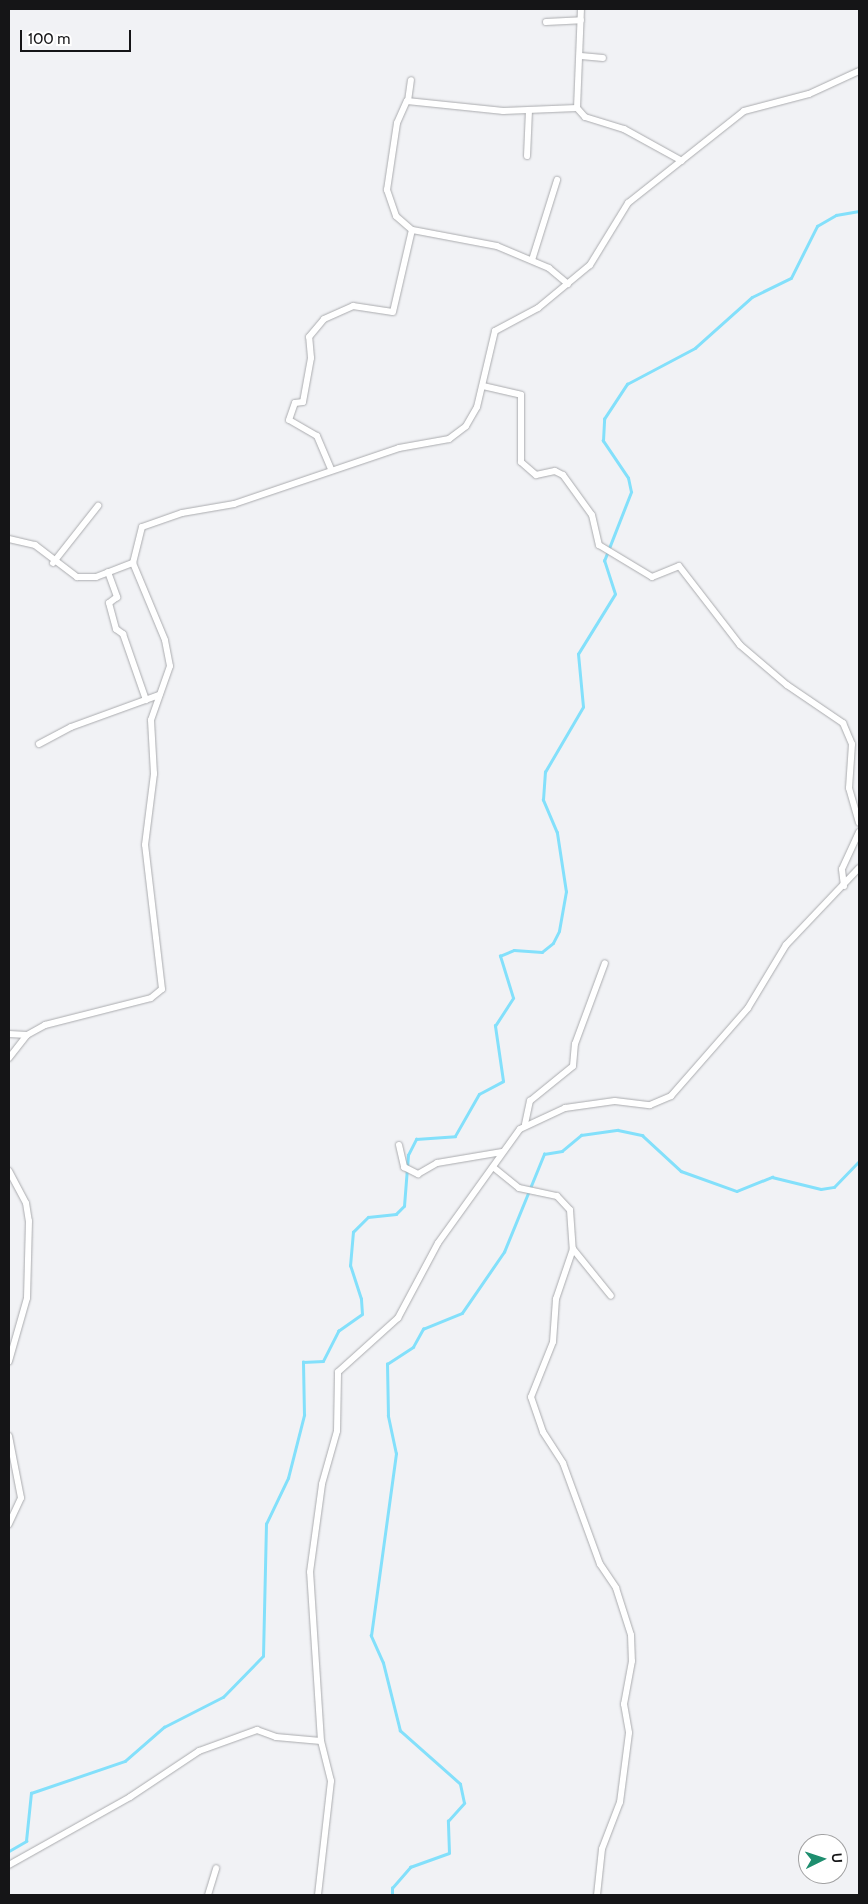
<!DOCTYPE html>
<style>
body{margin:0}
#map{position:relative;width:868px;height:1904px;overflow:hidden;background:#f1f2f5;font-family:Cabin,sans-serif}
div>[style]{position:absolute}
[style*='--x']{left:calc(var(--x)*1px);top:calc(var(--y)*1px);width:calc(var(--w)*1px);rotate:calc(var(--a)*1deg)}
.stream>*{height:2.5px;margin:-1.25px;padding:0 1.25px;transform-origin:1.25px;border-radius:1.25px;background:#83e0fb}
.roads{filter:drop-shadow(0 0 1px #aaabae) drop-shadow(0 0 1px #aaabae)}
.minor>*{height:6px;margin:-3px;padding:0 3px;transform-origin:3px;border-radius:3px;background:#fff}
span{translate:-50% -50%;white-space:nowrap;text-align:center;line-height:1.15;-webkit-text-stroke:5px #fff;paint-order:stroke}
.frame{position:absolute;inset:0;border:10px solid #151517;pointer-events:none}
.north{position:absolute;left:798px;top:1834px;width:50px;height:50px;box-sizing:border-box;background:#fff;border:1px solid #a1a1a2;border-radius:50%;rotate:86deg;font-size:14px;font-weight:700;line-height:20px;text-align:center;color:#151517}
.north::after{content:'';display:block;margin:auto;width:18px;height:22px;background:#1e8e6f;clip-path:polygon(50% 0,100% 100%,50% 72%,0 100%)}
.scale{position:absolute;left:20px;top:30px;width:111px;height:22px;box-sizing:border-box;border:2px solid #151517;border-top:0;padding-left:6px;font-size:15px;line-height:18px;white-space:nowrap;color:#151517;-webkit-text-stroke:4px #fff;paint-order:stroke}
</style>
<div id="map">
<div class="stream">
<i style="--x:9;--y:1851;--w:20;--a:-30"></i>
<i style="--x:26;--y:1841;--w:48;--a:-84.1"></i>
<i style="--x:31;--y:1793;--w:99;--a:-18.8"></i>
<i style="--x:125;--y:1761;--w:52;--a:-41.1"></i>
<i style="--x:164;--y:1727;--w:66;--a:-27"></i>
<i style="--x:223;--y:1697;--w:57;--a:-45.7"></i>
<i style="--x:263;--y:1656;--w:132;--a:-88.7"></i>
<i style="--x:266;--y:1524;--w:51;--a:-64.4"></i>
<i style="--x:288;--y:1478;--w:65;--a:-75.7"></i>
<i style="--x:304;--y:1415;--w:53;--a:-91.1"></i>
<i style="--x:303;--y:1362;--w:20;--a:-3"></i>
<i style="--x:323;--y:1361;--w:34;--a:-63"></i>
<i style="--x:338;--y:1331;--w:29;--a:-35"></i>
<i style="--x:362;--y:1314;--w:15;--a:-94"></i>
<i style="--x:361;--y:1299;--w:35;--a:-108"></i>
<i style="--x:350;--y:1266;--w:34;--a:-85"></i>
<i style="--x:353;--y:1232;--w:21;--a:-45"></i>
<i style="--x:368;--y:1217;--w:28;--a:-6"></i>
<i style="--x:396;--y:1214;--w:11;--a:-45"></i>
<i style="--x:404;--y:1206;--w:51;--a:-85.5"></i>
<i style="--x:408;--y:1155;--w:18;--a:-63"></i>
<i style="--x:416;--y:1139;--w:39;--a:-4"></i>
<i style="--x:455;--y:1136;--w:48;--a:-60.3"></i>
<i style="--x:479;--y:1094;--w:27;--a:-28"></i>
<i style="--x:503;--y:1081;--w:56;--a:-98.3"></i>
<i style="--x:495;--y:1026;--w:33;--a:-57"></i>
<i style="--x:513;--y:998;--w:44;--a:-107.2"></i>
<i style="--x:500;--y:956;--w:15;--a:-23"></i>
<i style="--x:514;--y:950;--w:28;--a:4"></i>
<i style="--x:542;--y:952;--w:14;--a:-39"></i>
<i style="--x:553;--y:943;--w:13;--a:-63"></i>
<i style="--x:559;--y:931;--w:40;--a:-80"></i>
<i style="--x:566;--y:892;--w:60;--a:-98.7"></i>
<i style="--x:557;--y:833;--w:36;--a:-113"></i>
<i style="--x:543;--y:800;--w:28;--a:-86"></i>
<i style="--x:545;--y:772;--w:75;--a:-59.7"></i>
<i style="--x:583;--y:707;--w:53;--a:-95.4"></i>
<i style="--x:578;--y:654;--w:70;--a:-58.3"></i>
<i style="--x:615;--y:594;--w:35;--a:-108"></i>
<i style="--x:604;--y:561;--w:74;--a:-68.6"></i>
<i style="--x:631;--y:492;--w:14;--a:-102"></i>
<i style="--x:628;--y:478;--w:45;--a:-124"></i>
<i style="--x:603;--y:441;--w:22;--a:-87"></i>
<i style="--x:604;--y:419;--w:42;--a:-56.7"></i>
<i style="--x:627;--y:384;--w:77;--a:-27.9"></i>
<i style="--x:695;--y:348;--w:76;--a:-41.8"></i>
<i style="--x:752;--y:297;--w:43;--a:-26"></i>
<i style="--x:791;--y:278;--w:58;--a:-63.4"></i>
<i style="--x:817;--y:226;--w:22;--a:-30"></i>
<i style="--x:836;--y:215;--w:23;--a:-10"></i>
<i style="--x:392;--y:1895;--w:7;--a:-90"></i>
<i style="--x:392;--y:1888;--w:28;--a:-49"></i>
<i style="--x:410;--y:1867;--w:41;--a:-19.7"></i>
<i style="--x:449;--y:1853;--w:32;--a:-92"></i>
<i style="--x:448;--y:1821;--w:24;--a:-48"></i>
<i style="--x:464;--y:1803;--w:19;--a:-102"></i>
<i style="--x:460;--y:1784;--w:80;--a:-138.5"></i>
<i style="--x:400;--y:1731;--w:70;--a:-104"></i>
<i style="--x:383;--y:1663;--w:30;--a:-114"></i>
<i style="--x:371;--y:1636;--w:184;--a:-82.2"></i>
<i style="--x:396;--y:1454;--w:39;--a:-102"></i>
<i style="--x:388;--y:1416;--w:52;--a:-91.1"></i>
<i style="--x:387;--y:1364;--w:31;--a:-33"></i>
<i style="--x:413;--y:1347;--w:21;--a:-61"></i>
<i style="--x:423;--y:1329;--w:42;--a:-22.3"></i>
<i style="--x:462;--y:1313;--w:74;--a:-55.5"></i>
<i style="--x:504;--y:1252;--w:106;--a:-67.8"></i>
<i style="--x:544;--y:1154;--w:18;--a:-9"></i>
<i style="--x:562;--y:1151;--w:25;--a:-40"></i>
<i style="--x:581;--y:1135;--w:37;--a:-8"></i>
<i style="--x:618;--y:1130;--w:25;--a:12"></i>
<i style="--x:642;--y:1135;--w:53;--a:42.7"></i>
<i style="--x:681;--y:1171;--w:59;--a:19.7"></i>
<i style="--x:737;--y:1191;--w:38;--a:-22"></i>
<i style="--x:772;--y:1177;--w:50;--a:13.8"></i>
<i style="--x:821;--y:1189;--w:13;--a:-9"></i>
<i style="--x:834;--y:1187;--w:36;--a:-46"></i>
</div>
<div class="roads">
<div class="minor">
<i style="--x:546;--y:22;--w:35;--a:-3"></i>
<i style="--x:581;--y:56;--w:22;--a:5"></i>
<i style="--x:408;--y:101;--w:21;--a:-82"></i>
<i style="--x:577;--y:108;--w:12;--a:48"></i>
<i style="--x:585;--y:117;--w:41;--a:17.1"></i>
<i style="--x:624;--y:129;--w:66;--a:28.9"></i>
<i style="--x:527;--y:156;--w:46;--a:-87.5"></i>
<i style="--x:532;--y:260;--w:84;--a:-72.6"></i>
<i style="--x:568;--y:284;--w:25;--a:-140"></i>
<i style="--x:549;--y:268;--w:56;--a:-157.1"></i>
<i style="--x:497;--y:246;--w:86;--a:-169.3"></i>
<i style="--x:412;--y:230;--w:21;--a:-139"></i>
<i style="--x:396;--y:216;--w:28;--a:-109"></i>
<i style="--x:387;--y:190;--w:68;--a:-81.5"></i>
<i style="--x:397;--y:123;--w:24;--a:-66"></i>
<i style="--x:407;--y:101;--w:97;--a:5.9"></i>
<i style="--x:503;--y:111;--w:74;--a:-2.3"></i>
<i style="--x:577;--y:108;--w:99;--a:-87.7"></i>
<i style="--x:483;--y:386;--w:39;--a:13"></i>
<i style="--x:521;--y:395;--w:67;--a:90"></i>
<i style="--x:521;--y:462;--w:20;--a:41"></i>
<i style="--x:536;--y:475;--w:19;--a:-12"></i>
<i style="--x:555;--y:471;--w:9;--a:27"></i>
<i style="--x:563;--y:475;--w:49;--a:54.1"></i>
<i style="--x:592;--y:515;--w:31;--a:77"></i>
<i style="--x:599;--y:545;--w:62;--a:31.1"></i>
<i style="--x:652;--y:577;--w:29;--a:-22"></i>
<i style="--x:679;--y:566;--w:100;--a:52.3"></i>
<i style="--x:740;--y:645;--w:62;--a:40.4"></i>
<i style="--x:787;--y:685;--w:68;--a:34.2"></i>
<i style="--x:843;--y:723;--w:23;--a:67"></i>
<i style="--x:852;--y:744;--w:44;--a:93.9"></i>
<i style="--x:849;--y:788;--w:36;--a:74"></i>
<i style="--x:331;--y:469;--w:36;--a:-113"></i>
<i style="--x:317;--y:436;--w:32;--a:-150"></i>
<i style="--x:289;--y:420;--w:18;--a:-71"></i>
<i style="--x:295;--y:403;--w:8;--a:-7"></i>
<i style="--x:303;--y:402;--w:45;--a:-79.7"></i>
<i style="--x:311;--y:358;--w:21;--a:-95"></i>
<i style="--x:309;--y:337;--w:23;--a:-50"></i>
<i style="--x:324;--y:319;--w:32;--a:-24"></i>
<i style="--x:353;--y:306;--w:40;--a:8.5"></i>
<i style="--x:393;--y:312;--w:84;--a:-77"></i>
<i style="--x:9;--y:539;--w:27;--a:13"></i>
<i style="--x:35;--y:545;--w:53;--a:37.3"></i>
<i style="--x:77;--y:577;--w:19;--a:0"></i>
<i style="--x:96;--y:577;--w:40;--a:-21"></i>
<i style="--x:53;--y:563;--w:73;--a:-51.7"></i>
<i style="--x:108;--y:572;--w:27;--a:70"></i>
<i style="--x:117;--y:597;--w:10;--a:143"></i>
<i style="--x:109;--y:603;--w:27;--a:75"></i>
<i style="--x:116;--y:629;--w:9;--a:36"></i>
<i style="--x:123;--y:634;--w:70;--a:70.8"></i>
<i style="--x:39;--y:744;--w:36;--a:-28"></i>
<i style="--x:71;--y:727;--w:94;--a:-20"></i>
<i style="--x:844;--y:886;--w:17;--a:-97"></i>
<i style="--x:842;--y:869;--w:41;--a:-65.3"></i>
<i style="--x:9;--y:1034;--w:18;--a:3"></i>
<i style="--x:9;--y:1058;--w:29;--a:-52"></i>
<i style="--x:27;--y:1035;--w:21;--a:-29"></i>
<i style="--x:45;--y:1025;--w:109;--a:-14.3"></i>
<i style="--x:151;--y:998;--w:14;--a:-39"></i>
<i style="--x:162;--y:989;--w:145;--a:-96.7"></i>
<i style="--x:145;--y:845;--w:72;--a:-82.8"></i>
<i style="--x:154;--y:774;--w:54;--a:-93.2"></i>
<i style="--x:151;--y:720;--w:57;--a:-70.6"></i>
<i style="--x:170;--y:666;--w:26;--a:-101"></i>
<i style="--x:165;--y:640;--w:83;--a:-112.6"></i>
<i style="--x:133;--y:563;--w:37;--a:-76"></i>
<i style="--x:142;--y:527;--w:42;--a:-19.3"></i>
<i style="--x:182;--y:513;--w:53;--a:-9.8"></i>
<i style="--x:234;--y:504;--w:174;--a:-18.7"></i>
<i style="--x:399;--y:448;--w:51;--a:-10.2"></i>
<i style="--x:449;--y:439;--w:21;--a:-37"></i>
<i style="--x:466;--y:426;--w:22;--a:-60"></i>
<i style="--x:477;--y:407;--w:78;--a:-76.7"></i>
<i style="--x:495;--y:331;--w:49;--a:-28.1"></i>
<i style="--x:538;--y:308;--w:67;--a:-39.6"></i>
<i style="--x:590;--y:265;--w:73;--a:-58.5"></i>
<i style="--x:628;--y:203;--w:148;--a:-38.4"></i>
<i style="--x:744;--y:111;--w:67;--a:-14.7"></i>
<i style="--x:809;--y:94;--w:55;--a:-24.7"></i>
<i style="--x:525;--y:1124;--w:24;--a:-78"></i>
<i style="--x:530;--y:1101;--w:55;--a:-39.1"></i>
<i style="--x:573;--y:1066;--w:22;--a:-85"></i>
<i style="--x:575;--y:1044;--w:86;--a:-69.7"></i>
<i style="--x:399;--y:1145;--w:23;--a:77"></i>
<i style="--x:404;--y:1167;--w:16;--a:27"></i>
<i style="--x:418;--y:1174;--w:22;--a:-30"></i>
<i style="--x:437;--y:1163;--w:66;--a:-9.6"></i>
<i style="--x:493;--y:1167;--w:33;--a:39"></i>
<i style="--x:519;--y:1188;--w:39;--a:12"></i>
<i style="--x:557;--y:1196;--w:19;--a:47"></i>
<i style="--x:570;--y:1210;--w:39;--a:86"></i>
<i style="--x:573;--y:1249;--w:53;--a:108.8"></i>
<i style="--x:556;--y:1299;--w:43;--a:94"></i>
<i style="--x:553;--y:1342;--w:59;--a:111.8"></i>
<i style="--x:531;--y:1397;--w:37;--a:71"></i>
<i style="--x:543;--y:1432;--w:37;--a:57"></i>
<i style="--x:563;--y:1463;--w:108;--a:69.9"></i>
<i style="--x:600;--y:1564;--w:29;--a:56"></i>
<i style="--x:616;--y:1588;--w:49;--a:72.3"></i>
<i style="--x:631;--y:1635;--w:26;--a:88"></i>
<i style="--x:632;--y:1661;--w:44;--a:100.5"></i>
<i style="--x:624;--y:1704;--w:29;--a:80"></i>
<i style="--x:629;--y:1733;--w:70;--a:97.4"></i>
<i style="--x:620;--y:1802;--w:50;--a:111"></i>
<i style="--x:602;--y:1849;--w:46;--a:96.2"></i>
<i style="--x:9;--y:1171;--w:36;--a:62"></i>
<i style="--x:26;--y:1203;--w:18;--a:81"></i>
<i style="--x:29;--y:1221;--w:77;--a:91.5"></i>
<i style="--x:27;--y:1298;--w:66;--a:105.9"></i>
<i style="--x:573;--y:1249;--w:60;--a:51"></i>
<i style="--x:9;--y:1436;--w:63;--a:79"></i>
<i style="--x:21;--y:1498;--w:29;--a:115"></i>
<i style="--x:9;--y:1865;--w:139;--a:-29.3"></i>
<i style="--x:130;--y:1797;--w:83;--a:-33.7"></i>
<i style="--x:199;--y:1751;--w:62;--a:-19.9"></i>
<i style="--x:257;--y:1730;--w:20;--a:20"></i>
<i style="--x:276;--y:1737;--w:45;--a:5.1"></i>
<i style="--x:208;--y:1895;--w:28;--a:-73"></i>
<i style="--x:318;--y:1895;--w:115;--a:-83.5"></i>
<i style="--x:331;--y:1781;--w:41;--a:-104"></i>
<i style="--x:321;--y:1741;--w:169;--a:-93.7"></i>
<i style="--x:310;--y:1572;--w:89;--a:-82.2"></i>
<i style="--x:322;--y:1484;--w:55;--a:-74.2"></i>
<i style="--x:337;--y:1431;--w:59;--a:-89"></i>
<i style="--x:338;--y:1372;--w:81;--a:-42"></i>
<i style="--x:398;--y:1318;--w:85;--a:-61.9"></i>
<i style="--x:438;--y:1243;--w:140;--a:-54.3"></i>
<i style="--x:520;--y:1129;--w:50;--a:-25"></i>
<i style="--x:565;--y:1108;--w:50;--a:-8"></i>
<i style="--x:615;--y:1101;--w:35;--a:7"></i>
<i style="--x:650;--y:1105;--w:23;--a:-23"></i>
<i style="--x:671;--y:1096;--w:117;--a:-48.8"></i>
<i style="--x:748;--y:1008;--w:74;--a:-58.9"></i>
<i style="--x:786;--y:945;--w:106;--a:-46.5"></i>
</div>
</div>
<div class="frame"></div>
<div class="north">U</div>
<div class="scale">100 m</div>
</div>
